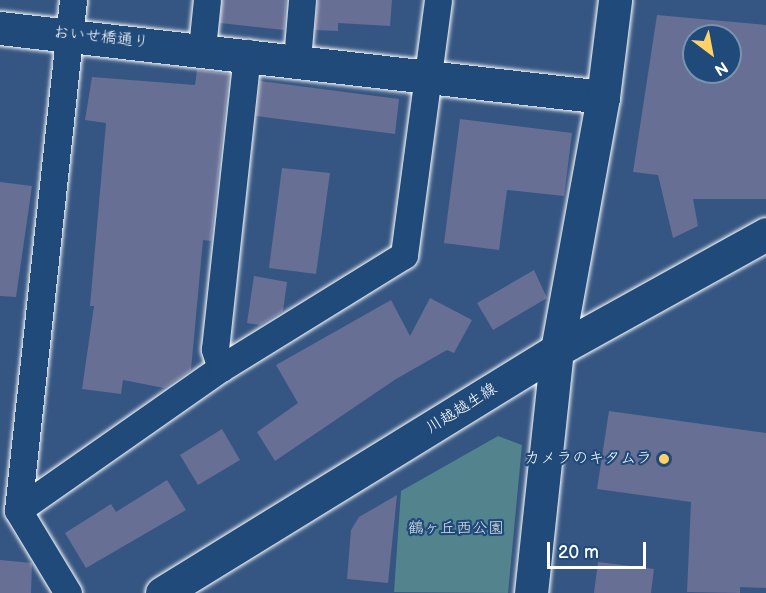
<!DOCTYPE html>
<meta charset="utf-8">
<style>
body{margin:0}
#map{position:relative;width:766px;height:593px;overflow:hidden;background:#355582;font-family:"Balsamiq Sans","Klee One",sans-serif}
div>[style]{position:absolute}
[style*='--x']{left:calc(var(--x)*1px);top:calc(var(--y)*1px);width:calc(var(--w)*1px);rotate:calc(var(--a)*1deg)}
.green>*{inset:0;background:#53838d}
.building>*{inset:0;background:#686f95}
.roads{filter:drop-shadow(0 0 2px #fff) drop-shadow(0 0 2px #fff)}
.street>*{height:27px;margin:-13.5px;padding:0 13.5px;transform-origin:13.5px;border-radius:13.5px;background:#1f4a7a}
.secondary>*{height:33px;margin:-16.5px;padding:0 16.5px;transform-origin:16.5px;border-radius:16.5px;background:#1f4a7a}
.dots>*{width:16px;height:16px;translate:-50% -50%;box-sizing:border-box;border:3px solid #1f4a7a;border-radius:50%}
span{translate:-50% -50%;white-space:nowrap;text-align:center;line-height:1.15;-webkit-text-stroke:4.5px #1f4a7a;paint-order:stroke}
.street-label{font-size:16px;color:#fff}
.poi-label{font-size:16px;color:#fff}
.right{translate:-100% -50%;text-align:right}
.park-label{font-size:16px;color:#d4e0e2}
.north{position:absolute;left:682px;top:24px;width:60px;height:60px;box-sizing:border-box;background:#1f4a7a;border:2px solid #7992af;border-radius:50%;rotate:148deg;font-size:16px;font-weight:700;line-height:24px;text-align:center;color:#fff}
.north::after{content:'';display:block;margin:auto;width:21px;height:27px;background:#ffd166;clip-path:polygon(50% 0,100% 100%,50% 72%,0 100%)}
.scale{position:absolute;left:547px;top:542px;width:99px;height:27px;box-sizing:border-box;border:3px solid #fff;border-top:0;padding-left:8px;font-size:18px;line-height:21px;white-space:nowrap;color:#fff;-webkit-text-stroke:4px #1f4a7a;paint-order:stroke}
</style>
<div id="map">
<div class="green">
<i style="clip-path:polygon(498px 436px,522px 445px,508px 593px,394px 592px,401px 491px)"></i>
</div>
<div class="building">
<i style="clip-path:polygon(222px 0,286px 0,284px 30px,220px 23px)"></i>
<i style="clip-path:polygon(318px 0,392px 0,390px 26px,338px 23px,338px 31px,315px 30px)"></i>
<i style="clip-path:polygon(evenodd,657px 15px,766px 25px,766px 199px,693px 199px,698px 226px,673px 238px,658px 175px,633px 172px,657px 15px,694px 36px,730px 36px,730px 72px,694px 72px,694px 36px)"></i>
<i style="clip-path:polygon(197px 70px,229px 74px,211px 241px,203px 240px,191px 370px,164px 388px,123px 380px,121px 394px,82px 389px,94px 306px,90px 306px,106px 123px,85px 120px,92px 77px,195px 85px)"></i>
<i style="clip-path:polygon(260px 81px,399px 99px,395px 134px,256px 116px)"></i>
<i style="clip-path:polygon(460px 119px,572px 133px,564px 196px,507px 190px,499px 250px,444px 243px)"></i>
<i style="clip-path:polygon(282px 168px,330px 173px,316px 274px,269px 268px)"></i>
<i style="clip-path:polygon(0 182px,32px 186px,16px 297px,0 296px)"></i>
<i style="clip-path:polygon(534px 270px,547px 298px,493px 330px,477px 303px)"></i>
<i style="clip-path:polygon(254px 276px,287px 282px,283px 311px,260px 325px,247px 323px)"></i>
<i style="clip-path:polygon(430px 298px,472px 320px,454px 353px,447px 350px,396px 379px,275px 461px,257px 432px,298px 403px,276px 365px,391px 300px,410px 336px)"></i>
<i style="clip-path:polygon(609px 411px,766px 433px,766px 588px,740px 587px,740px 593px,687px 592px,691px 502px,597px 489px)"></i>
<i style="clip-path:polygon(222px 429px,240px 460px,198px 485px,180px 455px)"></i>
<i style="clip-path:polygon(167px 480px,186px 510px,86px 568px,65px 533px,111px 504px,116px 512px)"></i>
<i style="clip-path:polygon(397px 495px,388px 583px,347px 579px,351px 530px,359px 517px)"></i>
<i style="clip-path:polygon(0 560px,32px 563px,31px 593px,0 593px)"></i>
<i style="clip-path:polygon(598px 562px,654px 569px,651px 593px,594px 593px)"></i>
</div>
<div class="roads">
<div class="street">
<i style="--x:202;--y:48;--w:48;--a:-84.1"></i>
<i style="--x:297;--y:60;--w:60;--a:-85.2"></i>
<i style="--x:221;--y:368;--w:20;--a:-108"></i>
<i style="--x:215;--y:349;--w:298;--a:-83.8"></i>
<i style="--x:18;--y:510;--w:248;--a:-35"></i>
<i style="--x:221;--y:368;--w:215;--a:-31.7"></i>
<i style="--x:404;--y:255;--w:257;--a:-82.4"></i>
<i style="--x:68;--y:593;--w:97;--a:-121.1"></i>
<i style="--x:18;--y:510;--w:513;--a:-83.84"></i>
</div>
<div class="secondary">
<i style="--x:0;--y:28;--w:607;--a:6.53"></i>
<i style="--x:162;--y:593;--w:464;--a:-31.6"></i>
<i style="--x:557;--y:350;--w:239;--a:-29"></i>
<i style="--x:531;--y:593;--w:244;--a:-83.9"></i>
<i style="--x:557;--y:350;--w:257;--a:-79.7"></i>
<i style="--x:603;--y:97;--w:98;--a:-82.9"></i>
</div>
</div>
<div class="dots">
<i style="left:664px;top:459px;background:#ffd166"></i>
</div>
<div class="street-label">
<span style="left:101px;top:38px;rotate:6deg">おいせ橋通り</span>
<span style="left:462px;top:409px;rotate:-32deg">川越越生線</span>
</div>
<div class="poi-label">
<span class="right" style="left:652px;top:459px">カメラのキタムラ</span>
</div>
<div class="park-label">
<span style="left:456px;top:529px">鶴ヶ丘西公園</span>
</div>
<div class="north">N</div>
<div class="scale">20 m</div>
</div>
